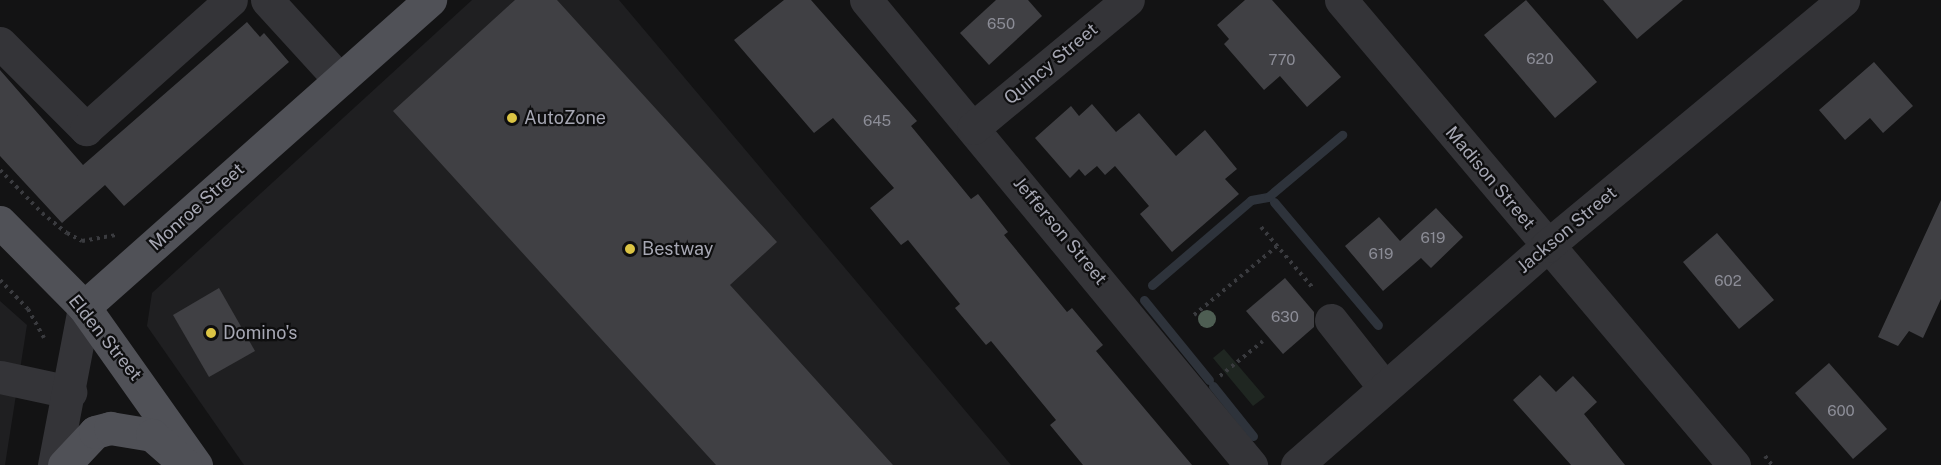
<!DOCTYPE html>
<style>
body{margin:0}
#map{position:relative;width:1941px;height:465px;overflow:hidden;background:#131314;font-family:"Public Sans",sans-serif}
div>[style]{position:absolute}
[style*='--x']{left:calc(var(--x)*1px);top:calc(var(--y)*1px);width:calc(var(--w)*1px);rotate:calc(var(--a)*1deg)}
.built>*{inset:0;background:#1f1f21}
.green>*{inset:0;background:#1f2621}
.stream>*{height:9px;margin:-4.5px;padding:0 4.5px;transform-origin:4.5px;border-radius:4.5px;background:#2e333b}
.building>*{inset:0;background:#404044}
.path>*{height:4px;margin-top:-2px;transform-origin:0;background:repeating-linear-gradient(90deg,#3a3b3f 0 3px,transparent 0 7.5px)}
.minor>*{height:33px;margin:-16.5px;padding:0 16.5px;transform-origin:16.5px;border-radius:16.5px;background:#343438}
.major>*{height:33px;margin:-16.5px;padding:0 16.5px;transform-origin:16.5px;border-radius:16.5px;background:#505157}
.trees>*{width:18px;height:18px;margin:-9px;border-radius:50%;background:#4e5e53}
.dots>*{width:16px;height:16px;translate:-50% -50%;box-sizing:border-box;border:3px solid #0e0e0f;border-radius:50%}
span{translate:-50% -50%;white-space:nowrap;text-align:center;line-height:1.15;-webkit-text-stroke:4.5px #0e0e0f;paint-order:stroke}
.number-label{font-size:15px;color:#8c8d97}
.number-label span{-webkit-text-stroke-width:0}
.street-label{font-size:18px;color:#a6a7b3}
.poi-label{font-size:18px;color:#a6a7b3}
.left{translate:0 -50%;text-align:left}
</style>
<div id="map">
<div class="built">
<div style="clip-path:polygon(472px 0,619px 0,1011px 465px,244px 465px,147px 326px,152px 293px)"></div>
<div style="clip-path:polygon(0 301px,27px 325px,5px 465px,0 465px)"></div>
</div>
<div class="green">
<div style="clip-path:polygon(1224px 349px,1265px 397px,1253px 406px,1213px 358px)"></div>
</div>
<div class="stream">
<div style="--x:1274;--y:202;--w:161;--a:49.8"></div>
<div style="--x:1152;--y:285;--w:130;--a:-40.6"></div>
<div style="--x:1251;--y:200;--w:17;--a:-10"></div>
<div style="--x:1268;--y:197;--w:97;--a:-40"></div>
<div style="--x:1144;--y:300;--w:103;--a:50.9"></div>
<div style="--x:1213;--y:386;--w:64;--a:51.3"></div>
</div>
<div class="building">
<div style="clip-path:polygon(515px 0,557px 0,777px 242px,730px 285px,893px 465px,716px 465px,393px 111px)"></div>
<div style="clip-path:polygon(784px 0,811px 0,883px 82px,917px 121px,911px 126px,971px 199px,978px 194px,1008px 232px,1004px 235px,1067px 312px,1072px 308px,1103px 345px,1096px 351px,1192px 465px,1083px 465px,1050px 425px,1056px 420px,991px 341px,986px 345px,955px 308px,960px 304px,908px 240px,901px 245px,870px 208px,894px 188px,833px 118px,814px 133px,734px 40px)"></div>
<div style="clip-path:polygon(996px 0,1028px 0,1042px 16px,989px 65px,960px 33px)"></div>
<div style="clip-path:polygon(1245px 0,1272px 0,1341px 77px,1307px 107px,1280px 76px,1264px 90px,1224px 44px,1229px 39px,1217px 25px)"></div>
<div style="clip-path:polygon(1526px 0,1597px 82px,1555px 118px,1484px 35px)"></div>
<div style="clip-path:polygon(1603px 0,1683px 0,1637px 39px)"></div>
<div style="clip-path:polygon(247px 22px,260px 37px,264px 33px,289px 62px,124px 206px,105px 185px,62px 223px,0 156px,0 70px,83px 165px)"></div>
<div style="clip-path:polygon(1874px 62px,1913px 106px,1883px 133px,1870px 118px,1845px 140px,1819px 110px)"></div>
<div style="clip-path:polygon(1092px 104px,1116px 132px,1139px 113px,1176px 156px,1205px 130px,1237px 169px,1225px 179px,1239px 194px,1172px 252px,1140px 214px,1149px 206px,1115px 166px,1105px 175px,1097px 166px,1085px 176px,1079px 169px,1070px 178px,1035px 138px,1071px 106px,1079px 116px)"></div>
<div style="clip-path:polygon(1941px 200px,1941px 299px,1923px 338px,1909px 331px,1898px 346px,1878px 337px)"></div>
<div style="clip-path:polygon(1436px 208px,1463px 237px,1431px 268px,1421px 258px,1383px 291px,1345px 246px,1379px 217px,1400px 241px)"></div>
<div style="clip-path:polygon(1717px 233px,1774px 300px,1739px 329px,1683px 262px)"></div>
<div style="clip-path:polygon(1285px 278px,1314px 312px,1314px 327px,1283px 354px,1246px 311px)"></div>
<div style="clip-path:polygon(219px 288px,255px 351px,209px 377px,173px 315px)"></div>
<div style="clip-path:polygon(1829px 363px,1887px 429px,1853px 459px,1795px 393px)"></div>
<div style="clip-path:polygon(1540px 375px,1556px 392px,1573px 376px,1597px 402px,1584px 414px,1625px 465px,1571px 465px,1513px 400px)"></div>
</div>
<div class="path">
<div style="--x:0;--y:170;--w:60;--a:45.7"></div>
<div style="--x:42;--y:213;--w:32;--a:39"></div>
<div style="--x:67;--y:233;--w:17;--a:28"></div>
<div style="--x:82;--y:241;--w:34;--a:-10"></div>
<div style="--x:1261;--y:227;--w:79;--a:49.6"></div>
<div style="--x:0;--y:280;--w:40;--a:46"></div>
<div style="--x:28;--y:309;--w:33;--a:61"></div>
<div style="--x:1194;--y:315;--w:108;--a:-39.7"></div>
<div style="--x:1220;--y:376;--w:55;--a:-39.1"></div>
<div style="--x:1765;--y:456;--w:11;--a:52"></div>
</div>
<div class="minor">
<div style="--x:267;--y:0;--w:108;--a:47.6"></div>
<div style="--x:866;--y:0;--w:604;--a:50.38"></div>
<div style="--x:1341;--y:0;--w:609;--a:49.8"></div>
<div style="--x:0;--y:43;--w:122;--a:45"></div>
<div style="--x:86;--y:129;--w:194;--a:-41.7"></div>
<div style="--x:973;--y:128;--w:201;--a:-39.6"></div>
<div style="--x:1331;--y:320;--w:85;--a:51.7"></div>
<div style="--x:0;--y:377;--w:72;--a:12.1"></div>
<div style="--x:54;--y:465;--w:161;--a:-79.2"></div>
<div style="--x:1297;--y:465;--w:332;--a:-41.2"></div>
<div style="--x:1547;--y:246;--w:385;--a:-39.7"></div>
</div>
<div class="major">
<div style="--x:0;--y:222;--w:120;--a:45.3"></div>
<div style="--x:84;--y:307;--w:194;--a:54.7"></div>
<div style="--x:84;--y:307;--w:463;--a:-41.6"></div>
<div style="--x:64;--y:465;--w:45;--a:-46.8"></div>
<div style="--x:95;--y:432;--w:16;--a:-15"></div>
<div style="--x:110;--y:428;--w:43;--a:9.5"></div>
<div style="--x:152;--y:435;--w:44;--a:41.3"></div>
</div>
<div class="trees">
<div style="left:1207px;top:319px"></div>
</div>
<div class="dots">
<div style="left:512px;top:118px;background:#dbc444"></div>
<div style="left:630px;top:249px;background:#dbc444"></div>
<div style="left:211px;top:333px;background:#dbc444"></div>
</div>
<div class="number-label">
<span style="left:1001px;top:24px">650</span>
<span style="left:1540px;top:59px">620</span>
<span style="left:1282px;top:60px">770</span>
<span style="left:877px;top:121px">645</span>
<span style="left:1433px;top:238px">619</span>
<span style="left:1381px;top:254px">619</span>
<span style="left:1728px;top:281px">602</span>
<span style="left:1285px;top:317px">630</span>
<span style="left:1841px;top:411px">600</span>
</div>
<div class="street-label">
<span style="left:1051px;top:64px;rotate:-40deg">Quincy Street</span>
<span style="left:1490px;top:178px;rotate:50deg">Madison Street</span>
<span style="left:197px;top:207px;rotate:-42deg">Monroe Street</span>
<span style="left:1567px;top:230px;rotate:-40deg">Jackson Street</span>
<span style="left:1060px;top:231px;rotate:50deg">Jefferson Street</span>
<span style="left:105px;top:338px;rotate:51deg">Elden Street</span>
</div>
<div class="poi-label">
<span class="left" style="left:524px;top:118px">AutoZone</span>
<span class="left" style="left:642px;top:249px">Bestway</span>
<span class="left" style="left:223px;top:333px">Domino's</span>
</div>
</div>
